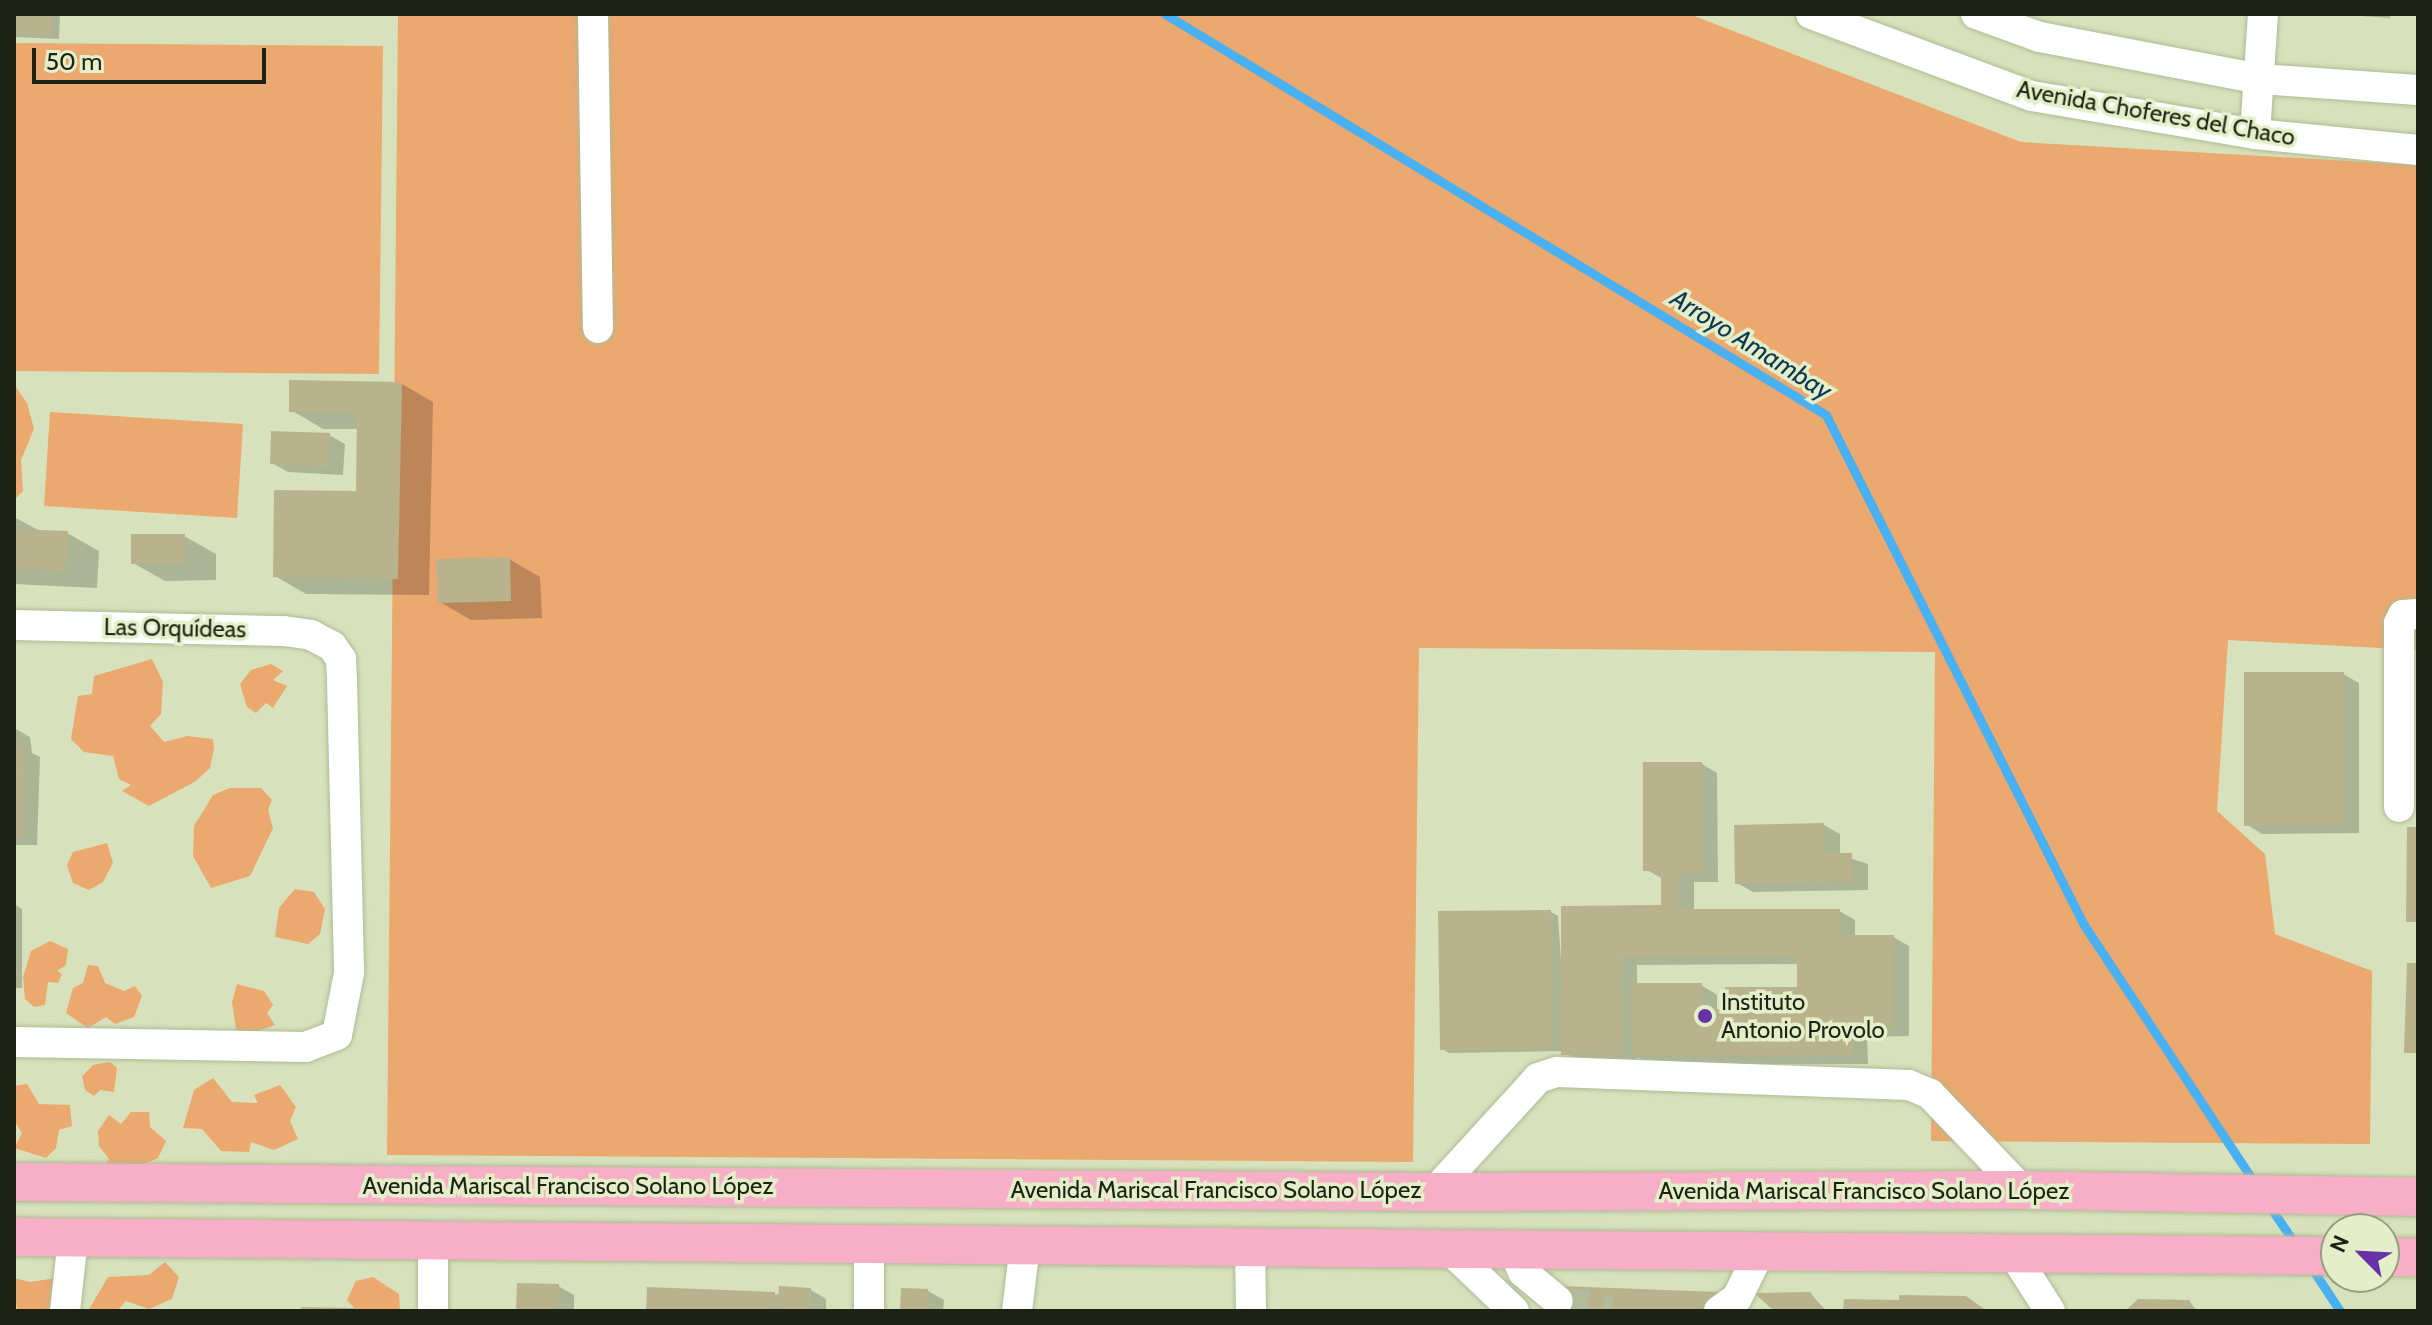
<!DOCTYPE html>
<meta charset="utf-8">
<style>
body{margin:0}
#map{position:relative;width:2432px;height:1325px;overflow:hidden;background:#d7e2bc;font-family:Cabin,sans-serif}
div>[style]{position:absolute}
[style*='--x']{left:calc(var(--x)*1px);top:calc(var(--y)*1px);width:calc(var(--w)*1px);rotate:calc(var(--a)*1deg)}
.green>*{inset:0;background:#eba86f}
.shadow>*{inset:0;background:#0003}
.stream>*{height:9px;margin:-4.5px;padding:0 4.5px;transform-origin:4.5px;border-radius:4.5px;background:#49b0f2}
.building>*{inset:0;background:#b8b38d}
.minor-tunnel>*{height:30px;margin-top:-15px;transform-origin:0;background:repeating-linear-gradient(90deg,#b2bc9a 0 30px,transparent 0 45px)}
.roads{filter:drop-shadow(0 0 2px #afba95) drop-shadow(0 0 2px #afba95)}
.minor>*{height:30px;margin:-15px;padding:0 15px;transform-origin:15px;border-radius:15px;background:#fff}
.major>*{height:38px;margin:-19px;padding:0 19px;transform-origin:19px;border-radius:19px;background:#f6afc7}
.dots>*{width:22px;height:22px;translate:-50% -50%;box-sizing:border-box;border:4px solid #e4efc9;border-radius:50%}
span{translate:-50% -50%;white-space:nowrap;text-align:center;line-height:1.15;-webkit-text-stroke:7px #e4efc9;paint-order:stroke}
.street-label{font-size:24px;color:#1e2214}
.poi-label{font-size:24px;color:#1e2214}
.left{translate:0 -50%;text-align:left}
.water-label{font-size:26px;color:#0c3853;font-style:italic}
.frame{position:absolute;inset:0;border:16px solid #1e2214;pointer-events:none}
.north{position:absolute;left:2320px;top:1213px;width:80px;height:80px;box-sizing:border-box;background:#e4efc9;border:2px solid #959d81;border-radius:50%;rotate:294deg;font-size:22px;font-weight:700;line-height:32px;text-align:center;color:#1e2214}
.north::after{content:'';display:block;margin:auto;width:28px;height:36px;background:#6831a8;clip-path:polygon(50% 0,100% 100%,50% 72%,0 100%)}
.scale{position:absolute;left:32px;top:48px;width:234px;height:36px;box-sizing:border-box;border:4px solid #1e2214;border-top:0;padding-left:10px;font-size:24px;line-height:28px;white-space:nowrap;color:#1e2214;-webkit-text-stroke:6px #e4efc9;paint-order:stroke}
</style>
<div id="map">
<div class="green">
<div style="clip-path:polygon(398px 14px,1689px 14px,2021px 142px,2418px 165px,2418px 650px,2228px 640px,2217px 811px,2265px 854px,2275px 934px,2372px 971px,2370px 1144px,1931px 1141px,1935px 652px,1419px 648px,1413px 1162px,387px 1155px)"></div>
<div style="clip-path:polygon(14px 43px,383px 46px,379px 374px,14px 371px)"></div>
<div style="clip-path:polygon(14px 384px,27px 403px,34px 429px,21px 460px,23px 491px,14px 500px)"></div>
<div style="clip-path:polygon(50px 412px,243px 424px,237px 518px,44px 506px)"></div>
<div style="clip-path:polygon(152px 659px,163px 682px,161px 714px,150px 726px,164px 742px,187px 736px,213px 739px,214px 748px,210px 768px,196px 781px,149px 806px,122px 791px,131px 785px,119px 779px,113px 756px,84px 752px,71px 739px,78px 696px,92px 694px,94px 676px)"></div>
<div style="clip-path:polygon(271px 664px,283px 671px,273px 680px,287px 686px,273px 708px,266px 703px,256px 713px,247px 707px,240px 684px,251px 670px)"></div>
<div style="clip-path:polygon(230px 788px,261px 788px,272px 800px,268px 810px,273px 828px,250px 876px,211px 888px,193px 856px,194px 826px,213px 795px)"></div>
<div style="clip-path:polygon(107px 843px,113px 863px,103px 882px,89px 890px,73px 883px,67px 865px,73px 852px)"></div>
<div style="clip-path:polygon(295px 889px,314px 892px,325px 909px,320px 934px,308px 944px,275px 937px,279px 908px)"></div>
<div style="clip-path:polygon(50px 941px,68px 949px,66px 965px,57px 971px,62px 974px,58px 983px,48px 982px,45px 1005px,34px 1007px,25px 999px,23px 977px,31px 951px)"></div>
<div style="clip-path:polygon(88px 965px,98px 966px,105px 983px,124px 991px,135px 986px,142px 996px,134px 1017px,115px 1024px,106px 1017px,88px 1028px,66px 1013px,73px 988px,83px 983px)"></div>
<div style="clip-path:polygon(237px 984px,264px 991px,273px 1005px,267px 1013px,275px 1025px,252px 1033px,236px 1030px,232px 1002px)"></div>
<div style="clip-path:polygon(110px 1062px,117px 1068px,114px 1092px,100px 1090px,94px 1096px,85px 1090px,82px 1076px,93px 1065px)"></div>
<div style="clip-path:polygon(213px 1078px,232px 1102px,258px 1103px,254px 1095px,280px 1085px,296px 1107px,290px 1121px,298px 1139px,274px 1150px,251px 1142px,249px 1152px,221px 1151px,202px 1129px,183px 1128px,194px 1090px)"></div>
<div style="clip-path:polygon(27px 1084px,39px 1104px,70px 1105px,72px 1126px,59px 1130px,56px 1148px,46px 1158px,14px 1148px,22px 1133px,14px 1120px,14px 1086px)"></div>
<div style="clip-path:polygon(131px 1112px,149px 1112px,150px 1127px,166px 1141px,158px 1158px,142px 1165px,103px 1168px,109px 1159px,99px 1146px,98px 1131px,109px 1115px,121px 1124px)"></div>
<div style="clip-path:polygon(165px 1262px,179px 1277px,172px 1299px,149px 1309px,126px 1301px,117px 1311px,88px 1311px,108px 1277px,149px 1275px)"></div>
<div style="clip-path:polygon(69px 1276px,77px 1309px,82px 1311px,17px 1311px,14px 1278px,30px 1282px)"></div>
<div style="clip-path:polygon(373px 1277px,399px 1294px,400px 1311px,357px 1311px,347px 1300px,356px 1281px)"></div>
</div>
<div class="shadow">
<div style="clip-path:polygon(14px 14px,60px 14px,59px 39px,14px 37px)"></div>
<div style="clip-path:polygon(2331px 14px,2390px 14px,2390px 18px)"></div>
<div style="clip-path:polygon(402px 384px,433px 402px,429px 595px,306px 594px,275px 576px,358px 493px,359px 429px,323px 429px,291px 410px)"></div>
<div style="clip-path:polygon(329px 435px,345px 444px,343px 475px,288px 472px,272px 463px)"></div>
<div style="clip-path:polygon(14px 517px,40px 531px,67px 533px,99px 551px,97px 588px,14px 584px)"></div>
<div style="clip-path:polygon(184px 536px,216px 554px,216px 580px,165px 581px,133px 563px)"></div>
<div style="clip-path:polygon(509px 559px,540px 577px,542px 618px,471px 620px,440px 602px)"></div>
<div style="clip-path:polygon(2343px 674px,2359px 683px,2359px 833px,2262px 834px,2246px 824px)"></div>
<div style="clip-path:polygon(14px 728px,30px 737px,32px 753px,40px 757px,37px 845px,14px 845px)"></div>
<div style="clip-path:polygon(evenodd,1702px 764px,1717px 773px,1718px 882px,1694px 882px,1694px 911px,1839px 911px,1855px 920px,1855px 937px,1893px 937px,1909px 946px,1909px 1036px,1867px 1037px,1868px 1064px,1649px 1064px,1637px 1057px,1637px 1063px,1579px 1063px,1563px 1051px,1449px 1053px,1442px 1049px,1551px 912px,1558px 916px,1563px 991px,1663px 907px,1663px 879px,1645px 869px,1702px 764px,1799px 964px,1799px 989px,1727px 1011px,1717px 1011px,1717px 995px,1701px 985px,1637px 986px,1637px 965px,1799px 964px)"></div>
<div style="clip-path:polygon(1824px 825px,1840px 834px,1840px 855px,1868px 864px,1868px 890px,1753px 892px,1737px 883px)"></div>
<div style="clip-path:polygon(14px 904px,22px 909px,22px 988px,14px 988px)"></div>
<div style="clip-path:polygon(558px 1286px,574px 1295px,574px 1311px,518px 1311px)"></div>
<div style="clip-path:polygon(811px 1290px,826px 1299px,826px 1311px,648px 1311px)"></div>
<div style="clip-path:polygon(928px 1291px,944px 1300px,943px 1311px,902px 1311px)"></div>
<div style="clip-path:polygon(1810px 1294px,1827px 1311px,1777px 1311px)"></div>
<div style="clip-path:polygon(2190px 1302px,2197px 1311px,2128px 1311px)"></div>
</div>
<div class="stream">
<div style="--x:1165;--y:14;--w:773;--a:31.24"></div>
<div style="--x:1826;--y:415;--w:572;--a:63.17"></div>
<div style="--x:2084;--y:925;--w:312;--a:56.5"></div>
<div style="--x:2268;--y:1204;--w:50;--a:55.7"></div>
<div style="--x:2311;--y:1267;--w:53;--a:56.6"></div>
</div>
<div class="building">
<div style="clip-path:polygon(14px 14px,53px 14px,52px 36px,14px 34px)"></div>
<div style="clip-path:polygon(289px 380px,402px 382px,398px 579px,273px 577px,274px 490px,356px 491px,357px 413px,289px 412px)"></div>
<div style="clip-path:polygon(271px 431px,330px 433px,328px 467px,270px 464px)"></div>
<div style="clip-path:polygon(14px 529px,68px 531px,66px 571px,14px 569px)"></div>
<div style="clip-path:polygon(131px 534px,185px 534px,185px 563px,131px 564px)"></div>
<div style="clip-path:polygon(510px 557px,511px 601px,438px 603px,436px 559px)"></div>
<div style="clip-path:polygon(2244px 672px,2344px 672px,2344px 825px,2244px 826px)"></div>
<div style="clip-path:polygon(16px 734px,18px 746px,24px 746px,22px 837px,14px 837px)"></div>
<div style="clip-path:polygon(1643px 762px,1702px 762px,1702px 874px,1678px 874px,1678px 909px,1840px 909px,1840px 935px,1894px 935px,1893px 1029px,1852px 1029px,1852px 1056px,1632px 1056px,1631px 983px,1702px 983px,1702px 1009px,1725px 1009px,1725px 987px,1797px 987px,1797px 956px,1622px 957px,1622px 1055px,1561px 1055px,1561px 906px,1661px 905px,1661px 871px,1643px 871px)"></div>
<div style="clip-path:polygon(1824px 823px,1825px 853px,1852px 853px,1853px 882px,1735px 884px,1734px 825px)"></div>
<div style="clip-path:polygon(2407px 827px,2418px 827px,2418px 922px,2406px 922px)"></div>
<div style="clip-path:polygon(1551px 910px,1553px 1048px,1440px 1050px,1438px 911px)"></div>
<div style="clip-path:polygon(2407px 963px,2418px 963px,2418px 1053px,2404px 1053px)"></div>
<div style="clip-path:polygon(517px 1283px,559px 1284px,558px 1311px,516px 1311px)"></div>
<div style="clip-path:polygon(779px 1286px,811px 1288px,810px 1311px,778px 1311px)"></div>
<div style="clip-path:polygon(1560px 1286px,1719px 1292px,1717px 1311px,1556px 1311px)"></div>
<div style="clip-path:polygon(647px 1287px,775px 1292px,775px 1311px,646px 1311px)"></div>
<div style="clip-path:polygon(901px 1288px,928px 1289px,928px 1311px,900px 1311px)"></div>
<div style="clip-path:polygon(1810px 1292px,1824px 1311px,1774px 1311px,1754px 1293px)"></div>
<div style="clip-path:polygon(1899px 1295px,1966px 1296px,1987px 1311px,1843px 1311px,1844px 1299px,1899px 1300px)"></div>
<div style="clip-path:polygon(2138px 1299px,2190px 1300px,2190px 1311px,2125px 1311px)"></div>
<div style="clip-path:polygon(301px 1307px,356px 1308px,356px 1311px,301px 1311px)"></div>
</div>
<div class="minor-tunnel">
<div style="--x:1558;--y:1301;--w:54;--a:10.7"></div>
</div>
<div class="roads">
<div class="minor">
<div style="--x:593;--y:14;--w:314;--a:89.1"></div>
<div style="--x:1811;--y:14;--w:236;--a:20.4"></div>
<div style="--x:2032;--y:96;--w:226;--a:9.7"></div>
<div style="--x:2255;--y:134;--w:164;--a:5.6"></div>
<div style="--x:1976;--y:14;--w:68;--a:19.8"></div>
<div style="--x:2040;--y:37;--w:224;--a:10.8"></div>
<div style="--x:2260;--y:79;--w:158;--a:4"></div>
<div style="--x:2255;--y:134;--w:120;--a:-86.2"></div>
<div style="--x:14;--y:625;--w:270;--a:1.3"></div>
<div style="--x:284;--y:631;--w:27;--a:8"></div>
<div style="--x:311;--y:635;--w:24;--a:28"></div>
<div style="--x:332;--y:646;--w:16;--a:55"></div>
<div style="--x:341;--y:659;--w:22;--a:87"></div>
<div style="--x:342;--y:681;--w:292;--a:88.6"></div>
<div style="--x:349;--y:973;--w:63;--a:101"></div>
<div style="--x:337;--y:1035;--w:33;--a:159"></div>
<div style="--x:306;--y:1047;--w:292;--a:-179"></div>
<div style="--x:2399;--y:807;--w:184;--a:-90"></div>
<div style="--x:2399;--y:623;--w:9;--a:-63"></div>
<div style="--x:2403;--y:615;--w:15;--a:-4"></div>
<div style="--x:1434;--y:1192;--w:154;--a:-47.6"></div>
<div style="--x:1538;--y:1078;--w:20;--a:-18"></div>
<div style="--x:1557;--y:1072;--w:352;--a:2.1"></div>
<div style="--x:1909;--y:1085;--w:23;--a:23"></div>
<div style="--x:1930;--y:1094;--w:133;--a:46.2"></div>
<div style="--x:1250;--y:1245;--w:66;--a:89.1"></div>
<div style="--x:1448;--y:1248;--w:91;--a:43.7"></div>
<div style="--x:1512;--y:1248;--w:26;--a:65"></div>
<div style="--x:1523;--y:1272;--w:45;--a:39.6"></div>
<div style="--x:2011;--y:1250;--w:72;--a:57.4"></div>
<div style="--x:65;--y:1311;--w:73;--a:-83.7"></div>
<div style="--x:433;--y:1311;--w:67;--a:-90"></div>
<div style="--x:869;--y:1311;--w:66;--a:-90"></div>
<div style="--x:1017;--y:1311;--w:66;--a:-83.1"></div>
<div style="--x:1719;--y:1311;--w:22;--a:-36"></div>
<div style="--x:1737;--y:1298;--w:55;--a:-63.9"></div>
</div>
<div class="major">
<div style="--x:14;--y:1182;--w:1420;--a:0.4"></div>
<div style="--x:1434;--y:1192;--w:588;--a:-0.19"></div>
<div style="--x:2022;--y:1190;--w:396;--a:1"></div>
<div style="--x:14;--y:1237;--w:2322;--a:0.47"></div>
<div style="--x:2384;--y:1257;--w:34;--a:0"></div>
</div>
</div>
<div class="dots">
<div style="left:1705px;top:1016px;background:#6831a8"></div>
</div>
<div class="street-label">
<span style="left:2156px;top:113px;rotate:10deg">Avenida Choferes del Chaco</span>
<span style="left:175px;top:628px;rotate:1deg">Las Orquídeas</span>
<span style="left:568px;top:1186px">Avenida Mariscal Francisco Solano López</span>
<span style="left:1216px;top:1190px">Avenida Mariscal Francisco Solano López</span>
<span style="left:1864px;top:1191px">Avenida Mariscal Francisco Solano López</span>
</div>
<div class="poi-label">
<span class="left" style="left:1721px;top:1016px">Instituto<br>Antonio Provolo</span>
</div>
<div class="water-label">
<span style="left:1751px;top:345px;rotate:32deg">Arroyo Amambay</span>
</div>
<div class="frame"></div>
<div class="north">N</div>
<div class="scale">50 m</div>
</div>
